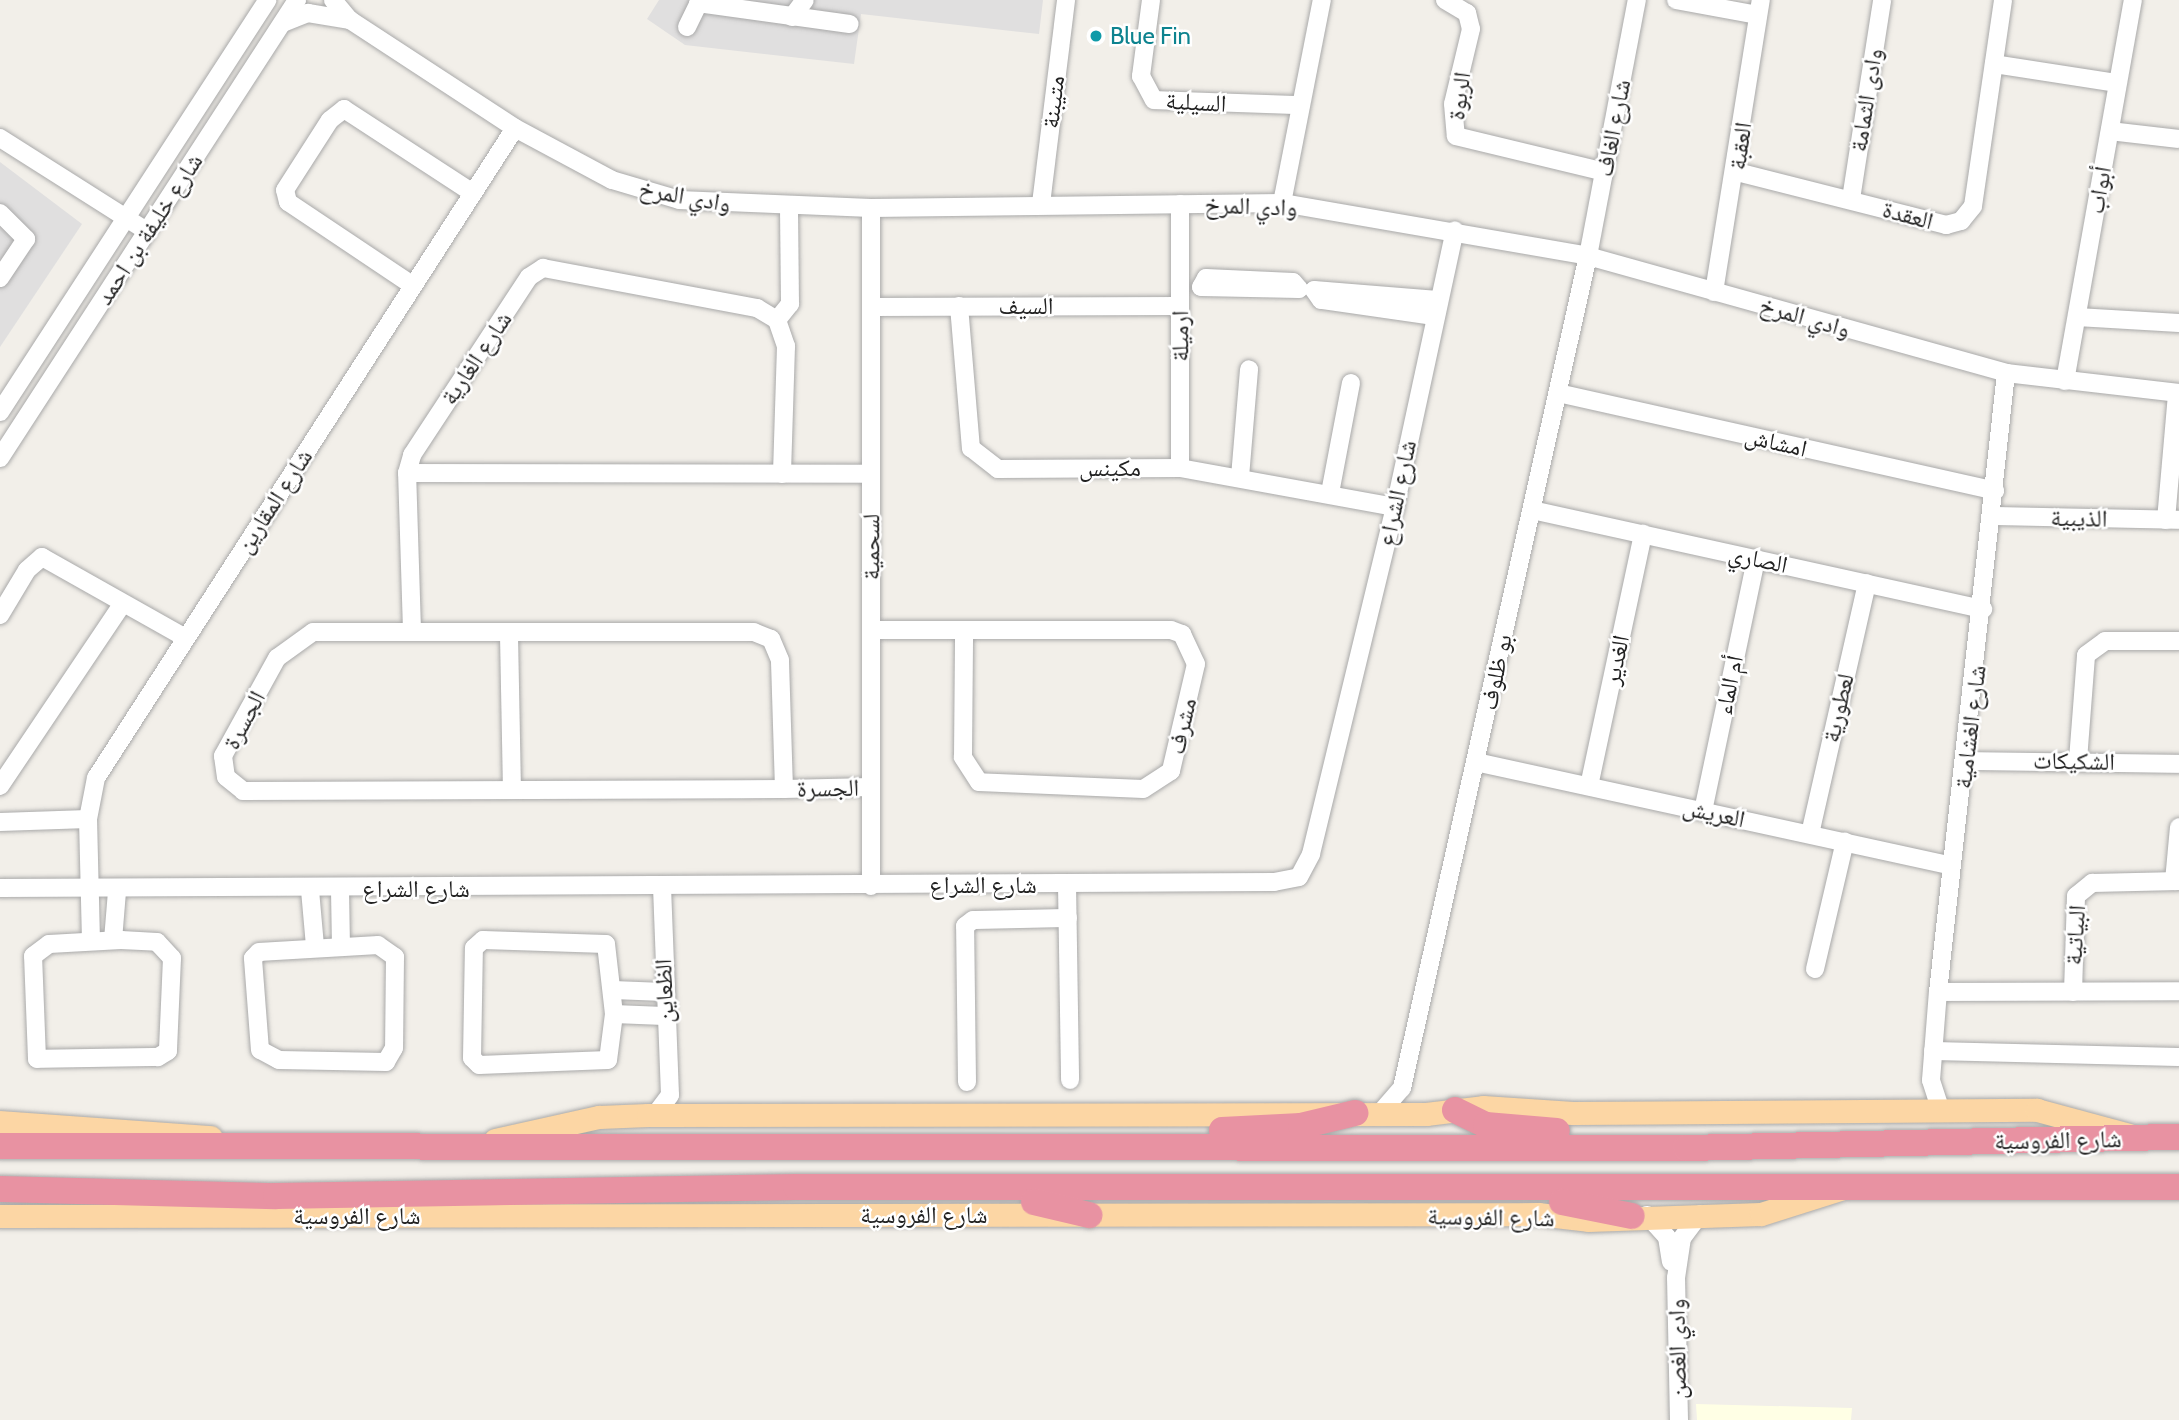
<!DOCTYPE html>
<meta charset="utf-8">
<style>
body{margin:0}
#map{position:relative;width:2179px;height:1420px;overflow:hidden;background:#f2efe9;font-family:Cabin,"Noto Naskh Arabic",sans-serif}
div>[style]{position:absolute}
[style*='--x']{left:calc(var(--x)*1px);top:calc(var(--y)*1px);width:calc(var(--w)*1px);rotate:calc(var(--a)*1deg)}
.residential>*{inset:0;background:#e0dfdf}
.education>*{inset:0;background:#ffffe5}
.roads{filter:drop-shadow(0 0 2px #a9a9a9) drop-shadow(0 0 2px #a9a9a9)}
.minor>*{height:18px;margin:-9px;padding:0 9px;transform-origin:9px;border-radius:9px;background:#fff}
.major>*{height:23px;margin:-11.5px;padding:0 11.5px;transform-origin:11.5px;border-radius:11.5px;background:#fcd6a4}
.highway>*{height:26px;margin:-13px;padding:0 13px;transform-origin:13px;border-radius:13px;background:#e892a2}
.dots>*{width:19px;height:19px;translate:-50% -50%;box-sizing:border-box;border:4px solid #fff;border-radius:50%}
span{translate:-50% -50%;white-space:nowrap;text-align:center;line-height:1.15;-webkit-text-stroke:5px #fff;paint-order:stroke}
.culture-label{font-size:24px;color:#0d838f}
.left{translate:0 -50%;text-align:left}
.street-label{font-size:24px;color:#222}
</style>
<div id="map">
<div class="residential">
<div style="clip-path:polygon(659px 0,1043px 0,1039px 34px,861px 14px,854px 64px,685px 45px,647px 19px)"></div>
<div style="clip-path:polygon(0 162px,82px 224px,0 347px)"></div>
</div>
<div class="education">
<div style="clip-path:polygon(1696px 1404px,1852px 1408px,1851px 1420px,1697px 1420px)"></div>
</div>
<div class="roads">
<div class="minor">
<div style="--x:333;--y:0;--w:26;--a:50"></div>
<div style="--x:350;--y:20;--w:197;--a:33.2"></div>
<div style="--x:515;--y:128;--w:110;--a:28.2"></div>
<div style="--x:612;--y:180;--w:70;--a:16.6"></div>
<div style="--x:679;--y:200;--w:192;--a:2.4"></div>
<div style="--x:871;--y:208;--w:411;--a:-0.7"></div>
<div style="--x:1282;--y:203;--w:311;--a:9.8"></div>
<div style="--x:1588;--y:256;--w:434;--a:15.6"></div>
<div style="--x:2006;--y:373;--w:174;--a:6.6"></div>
<div style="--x:1151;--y:0;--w:77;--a:97.5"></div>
<div style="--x:1141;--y:76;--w:27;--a:62"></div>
<div style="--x:1154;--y:100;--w:146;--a:2"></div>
<div style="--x:1445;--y:0;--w:26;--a:31"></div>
<div style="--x:1467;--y:13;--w:16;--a:76"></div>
<div style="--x:1471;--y:29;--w:77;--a:103.5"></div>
<div style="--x:1453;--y:104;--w:32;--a:85"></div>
<div style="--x:1456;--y:136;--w:153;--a:13.6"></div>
<div style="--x:1676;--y:0;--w:83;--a:10.4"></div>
<div style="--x:698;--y:3;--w:153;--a:7.9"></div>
<div style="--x:792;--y:17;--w:21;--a:-53"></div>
<div style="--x:283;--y:23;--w:27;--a:-22"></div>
<div style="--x:308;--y:13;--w:43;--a:9.5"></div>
<div style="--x:687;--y:27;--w:30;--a:-64"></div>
<div style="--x:1994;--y:64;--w:124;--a:8.8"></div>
<div style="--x:2110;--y:131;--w:69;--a:6.6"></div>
<div style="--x:0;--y:138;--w:175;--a:32.4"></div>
<div style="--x:1737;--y:172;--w:216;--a:14.2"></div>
<div style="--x:1946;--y:225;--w:16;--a:-15"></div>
<div style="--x:1961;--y:221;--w:19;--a:-51"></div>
<div style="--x:1973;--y:206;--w:208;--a:-81.7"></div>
<div style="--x:1851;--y:199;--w:201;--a:-81.1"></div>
<div style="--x:1282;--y:203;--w:207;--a:-78.9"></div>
<div style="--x:1041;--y:204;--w:206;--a:-83"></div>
<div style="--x:1180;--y:204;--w:264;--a:90"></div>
<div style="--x:0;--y:213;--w:37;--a:45"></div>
<div style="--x:26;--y:239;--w:47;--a:123.7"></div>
<div style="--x:1206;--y:278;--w:87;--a:2.6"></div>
<div style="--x:1293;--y:282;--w:9;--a:49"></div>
<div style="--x:1299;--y:289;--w:98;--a:-178.8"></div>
<div style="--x:1201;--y:287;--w:10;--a:-61"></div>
<div style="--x:412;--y:285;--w:149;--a:-146.2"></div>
<div style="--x:288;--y:202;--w:12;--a:-104"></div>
<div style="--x:285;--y:190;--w:83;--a:-57.3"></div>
<div style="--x:330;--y:120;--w:18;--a:-38"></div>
<div style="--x:344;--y:109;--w:154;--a:33.1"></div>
<div style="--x:1714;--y:292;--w:296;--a:-80.9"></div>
<div style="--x:959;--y:306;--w:143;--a:85.2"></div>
<div style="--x:971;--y:448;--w:34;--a:38"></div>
<div style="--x:998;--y:469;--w:182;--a:-0.3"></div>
<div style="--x:1180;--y:468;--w:219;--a:10.3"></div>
<div style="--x:871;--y:307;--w:309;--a:-0.2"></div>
<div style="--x:1434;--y:316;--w:114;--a:-171.9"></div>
<div style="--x:1321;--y:300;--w:12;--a:-125"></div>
<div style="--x:1314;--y:290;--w:124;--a:4.6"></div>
<div style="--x:2077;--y:317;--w:102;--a:3.4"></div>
<div style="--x:777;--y:320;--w:21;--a:-51"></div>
<div style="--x:790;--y:304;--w:98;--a:-90.6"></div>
<div style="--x:2065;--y:381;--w:387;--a:-79.9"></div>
<div style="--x:1558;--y:393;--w:448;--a:12.6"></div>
<div style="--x:0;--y:412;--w:491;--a:-57"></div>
<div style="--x:0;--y:458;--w:546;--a:-57.04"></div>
<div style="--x:407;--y:473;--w:464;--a:0.1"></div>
<div style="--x:1240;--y:477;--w:108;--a:-85.2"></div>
<div style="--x:1330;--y:493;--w:112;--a:-79.2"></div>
<div style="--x:1532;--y:510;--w:462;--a:12.4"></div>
<div style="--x:1992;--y:516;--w:187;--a:1.2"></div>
<div style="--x:2166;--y:520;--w:127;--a:-85"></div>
<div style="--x:0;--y:615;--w:52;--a:-59"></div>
<div style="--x:27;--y:570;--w:20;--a:-41"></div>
<div style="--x:42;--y:557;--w:163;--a:29.4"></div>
<div style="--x:412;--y:630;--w:157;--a:-91.8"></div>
<div style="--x:407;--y:473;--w:19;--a:-74"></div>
<div style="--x:412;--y:455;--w:213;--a:-56.7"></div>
<div style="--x:529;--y:277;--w:17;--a:-33"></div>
<div style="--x:543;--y:268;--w:218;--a:10.6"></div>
<div style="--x:757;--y:308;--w:23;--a:31"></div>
<div style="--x:777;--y:320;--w:28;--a:71"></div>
<div style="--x:786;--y:346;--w:128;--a:91.8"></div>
<div style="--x:871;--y:630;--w:300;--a:0"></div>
<div style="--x:1171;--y:630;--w:12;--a:20"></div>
<div style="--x:1182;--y:634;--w:33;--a:65"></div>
<div style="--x:1196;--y:664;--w:110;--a:103.2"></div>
<div style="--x:1171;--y:771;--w:33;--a:147"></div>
<div style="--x:1143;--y:789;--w:164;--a:-177.6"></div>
<div style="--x:979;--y:782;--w:30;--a:-123"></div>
<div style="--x:963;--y:757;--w:126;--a:-89.5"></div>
<div style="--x:509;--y:635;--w:154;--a:88.9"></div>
<div style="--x:2078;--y:760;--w:105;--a:-85.6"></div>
<div style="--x:2086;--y:655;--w:24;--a:-36"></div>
<div style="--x:2105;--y:641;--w:74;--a:0"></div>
<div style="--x:1968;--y:761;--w:211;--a:0.8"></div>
<div style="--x:1476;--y:762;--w:486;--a:12.3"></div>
<div style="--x:0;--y:786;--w:220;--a:-56.1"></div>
<div style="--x:1589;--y:786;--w:258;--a:-77.9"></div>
<div style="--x:784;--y:789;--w:129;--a:-91.8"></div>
<div style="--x:780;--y:660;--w:23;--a:-113"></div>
<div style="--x:771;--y:639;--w:18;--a:-158"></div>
<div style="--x:754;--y:632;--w:441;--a:180"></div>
<div style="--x:313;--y:632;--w:44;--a:144.2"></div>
<div style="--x:277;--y:658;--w:112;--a:118.9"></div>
<div style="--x:223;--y:756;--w:21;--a:82"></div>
<div style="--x:226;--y:777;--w:22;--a:39"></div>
<div style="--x:243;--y:791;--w:541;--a:-0.21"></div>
<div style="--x:784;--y:789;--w:87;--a:-1.3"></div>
<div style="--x:1703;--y:811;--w:258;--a:-78.1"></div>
<div style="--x:0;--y:822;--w:88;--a:-2"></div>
<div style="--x:1810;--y:834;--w:257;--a:-77.2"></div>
<div style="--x:2174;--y:881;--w:54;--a:-84.7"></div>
<div style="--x:1067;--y:884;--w:196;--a:89.1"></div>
<div style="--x:871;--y:886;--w:678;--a:-90"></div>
<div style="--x:0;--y:888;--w:1274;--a:-0.27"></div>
<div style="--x:1274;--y:882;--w:25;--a:-11"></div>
<div style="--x:1299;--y:877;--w:26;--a:-62"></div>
<div style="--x:1311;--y:854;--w:357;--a:-76.4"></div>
<div style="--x:1395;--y:507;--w:283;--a:-77.8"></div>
<div style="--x:310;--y:890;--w:56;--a:84.9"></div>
<div style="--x:340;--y:890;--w:55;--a:89"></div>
<div style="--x:113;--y:940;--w:49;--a:-85.3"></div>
<div style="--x:121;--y:940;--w:36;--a:3"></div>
<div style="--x:157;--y:942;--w:22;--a:47"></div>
<div style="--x:172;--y:958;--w:93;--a:92.5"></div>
<div style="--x:168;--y:1051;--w:12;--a:149"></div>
<div style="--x:158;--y:1057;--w:121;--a:179.1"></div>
<div style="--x:37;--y:1059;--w:103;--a:-92.2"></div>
<div style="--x:33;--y:956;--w:20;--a:-37"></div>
<div style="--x:49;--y:944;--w:72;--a:-3.2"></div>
<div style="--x:483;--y:940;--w:123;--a:1.9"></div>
<div style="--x:606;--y:944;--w:70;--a:83.5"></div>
<div style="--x:614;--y:1014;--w:46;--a:97.4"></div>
<div style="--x:608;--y:1060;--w:129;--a:177.8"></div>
<div style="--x:479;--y:1065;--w:10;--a:-135"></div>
<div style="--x:472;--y:1058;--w:110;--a:-89"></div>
<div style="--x:474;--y:948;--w:12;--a:-42"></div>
<div style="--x:91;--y:941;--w:122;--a:-91.4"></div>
<div style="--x:88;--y:819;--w:42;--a:-79"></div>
<div style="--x:96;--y:778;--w:773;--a:-57.19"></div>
<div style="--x:378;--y:945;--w:21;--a:35"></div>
<div style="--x:395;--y:957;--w:91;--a:90.6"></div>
<div style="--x:394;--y:1048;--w:16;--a:120"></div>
<div style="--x:386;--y:1062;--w:107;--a:-178.9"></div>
<div style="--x:279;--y:1060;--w:21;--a:-152"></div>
<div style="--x:260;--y:1050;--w:92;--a:-94.4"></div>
<div style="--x:253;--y:958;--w:8;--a:-45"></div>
<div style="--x:259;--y:952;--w:119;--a:-3.4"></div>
<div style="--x:1815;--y:969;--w:131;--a:-76.8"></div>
<div style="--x:613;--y:990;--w:51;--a:2.2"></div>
<div style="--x:1938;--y:992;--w:241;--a:-0.2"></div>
<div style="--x:2073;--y:992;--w:96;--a:-88.2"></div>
<div style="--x:2076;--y:896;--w:21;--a:-39"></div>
<div style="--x:2092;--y:883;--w:87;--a:-1.3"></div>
<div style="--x:614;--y:1014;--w:50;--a:2.3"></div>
<div style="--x:1933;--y:1051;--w:246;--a:1.4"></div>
<div style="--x:967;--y:1082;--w:156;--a:-90.7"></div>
<div style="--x:965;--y:926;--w:10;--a:-37"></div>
<div style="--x:973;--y:920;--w:95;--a:-1.2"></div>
<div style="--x:1940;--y:1108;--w:29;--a:-108"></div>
<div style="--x:1931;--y:1080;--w:88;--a:-85.5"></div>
<div style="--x:1938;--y:992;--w:623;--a:-83.73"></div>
<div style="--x:1380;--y:1113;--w:33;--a:-49"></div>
<div style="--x:1402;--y:1088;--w:853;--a:-77.4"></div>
<div style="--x:1588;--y:256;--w:261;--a:-79.2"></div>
<div style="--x:655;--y:1115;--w:25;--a:-53"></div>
<div style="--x:670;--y:1095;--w:208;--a:-92.2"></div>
<div style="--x:1647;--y:1215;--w:30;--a:48"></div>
<div style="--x:1667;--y:1237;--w:25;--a:81"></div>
<div style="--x:1679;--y:1420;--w:142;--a:-91.2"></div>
<div style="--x:1676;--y:1278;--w:40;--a:-81.5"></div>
<div style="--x:1682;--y:1238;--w:30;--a:-53"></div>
</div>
<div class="major">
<div style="--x:0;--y:1122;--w:211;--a:4.1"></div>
<div style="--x:495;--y:1140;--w:107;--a:-12.5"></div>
<div style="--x:599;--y:1117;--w:49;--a:-2.3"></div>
<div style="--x:648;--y:1115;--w:778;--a:-0.07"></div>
<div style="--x:1426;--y:1114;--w:57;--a:-7"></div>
<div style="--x:1483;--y:1107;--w:90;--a:3.8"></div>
<div style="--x:1573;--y:1113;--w:464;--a:-0.4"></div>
<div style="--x:2037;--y:1110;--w:95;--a:15.2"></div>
<div style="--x:0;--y:1216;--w:1538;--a:-0.07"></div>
<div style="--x:1538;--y:1214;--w:50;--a:6.8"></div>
<div style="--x:1588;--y:1220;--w:173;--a:-2"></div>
<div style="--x:1761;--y:1214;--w:83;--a:-17.6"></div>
</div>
<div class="highway">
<div style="--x:1455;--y:1110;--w:34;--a:26"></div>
<div style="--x:1486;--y:1125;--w:71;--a:4.8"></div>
<div style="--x:1222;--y:1130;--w:79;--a:-2.9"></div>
<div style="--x:1301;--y:1126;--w:56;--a:-13.5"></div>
<div style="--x:0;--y:1146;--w:1686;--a:0.07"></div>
<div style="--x:1686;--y:1148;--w:493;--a:-1.3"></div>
<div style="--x:0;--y:1189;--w:276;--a:1.5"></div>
<div style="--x:276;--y:1196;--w:520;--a:-0.99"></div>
<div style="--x:796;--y:1187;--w:1383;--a:0"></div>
<div style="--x:1034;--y:1202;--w:57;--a:13.3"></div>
<div style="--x:1562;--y:1202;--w:71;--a:11.3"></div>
</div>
</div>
<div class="dots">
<div style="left:1096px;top:36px;background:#0f9aa8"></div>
</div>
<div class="culture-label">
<span class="left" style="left:1110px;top:36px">Blue Fin</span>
</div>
<div class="street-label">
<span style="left:1459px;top:96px;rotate:-82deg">الربوة</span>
<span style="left:1866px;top:100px;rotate:-81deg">وادى الثمامة</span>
<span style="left:1053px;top:102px;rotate:-83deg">متيبنة</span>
<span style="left:1196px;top:102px;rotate:3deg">السيلية</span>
<span style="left:1613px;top:128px;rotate:-79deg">شارع الغاف</span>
<span style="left:1740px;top:146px;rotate:-82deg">العقبة</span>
<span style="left:2099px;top:190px;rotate:-80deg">أبواب</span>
<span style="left:685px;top:196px;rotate:10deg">وادي المرخ</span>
<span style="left:1251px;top:206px;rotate:2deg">وادي المرخ</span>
<span style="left:1908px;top:215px;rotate:15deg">العقدة</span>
<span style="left:149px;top:229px;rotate:-57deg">شارع خليفة بن احمد</span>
<span style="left:1026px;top:306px">السيف</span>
<span style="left:1805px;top:317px;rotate:16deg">وادي المرخ</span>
<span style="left:1180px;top:336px;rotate:-90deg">ارميلة</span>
<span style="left:476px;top:358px;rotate:-56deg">شارع الغارية</span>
<span style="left:1776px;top:442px;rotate:13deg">امشاش</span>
<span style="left:1110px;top:468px">مكينس</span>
<span style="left:1397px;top:493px;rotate:-78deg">شارع الشراع</span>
<span style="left:274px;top:501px;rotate:-57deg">شارع المقارين</span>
<span style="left:2079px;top:518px;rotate:1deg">الذيبية</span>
<span style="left:871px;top:547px;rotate:-90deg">لسحمية</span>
<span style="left:1758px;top:559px;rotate:12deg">الصاري</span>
<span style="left:1616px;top:660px;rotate:-78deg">الغدير</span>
<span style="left:1496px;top:672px;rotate:-78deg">بو ظلوف</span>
<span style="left:1729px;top:685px;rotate:-78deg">أم الماء</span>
<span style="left:1838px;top:708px;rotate:-77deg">لعطورية</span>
<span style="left:244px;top:720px;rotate:-62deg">الجسرة</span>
<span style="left:1182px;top:726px;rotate:-77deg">مشرف</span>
<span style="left:1970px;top:727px;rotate:-83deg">شارع الغشامية</span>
<span style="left:2074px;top:761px;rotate:1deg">الشكيكات</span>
<span style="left:828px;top:788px;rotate:-1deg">الجسرة</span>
<span style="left:1714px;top:813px;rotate:12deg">العريش</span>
<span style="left:983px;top:885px">شارع الشراع</span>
<span style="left:416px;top:889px">شارع الشراع</span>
<span style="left:2075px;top:935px;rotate:-86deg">البياتية</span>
<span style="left:664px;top:991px;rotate:-92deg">الظعاين</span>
<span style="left:2058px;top:1140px;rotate:-1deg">شارع الفروسية</span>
<span style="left:924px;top:1215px">شارع الفروسية</span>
<span style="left:357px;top:1216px">شارع الفروسية</span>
<span style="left:1491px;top:1217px;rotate:1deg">شارع الفروسية</span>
<span style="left:1677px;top:1349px;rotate:-91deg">وادي الغصن</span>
</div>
</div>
